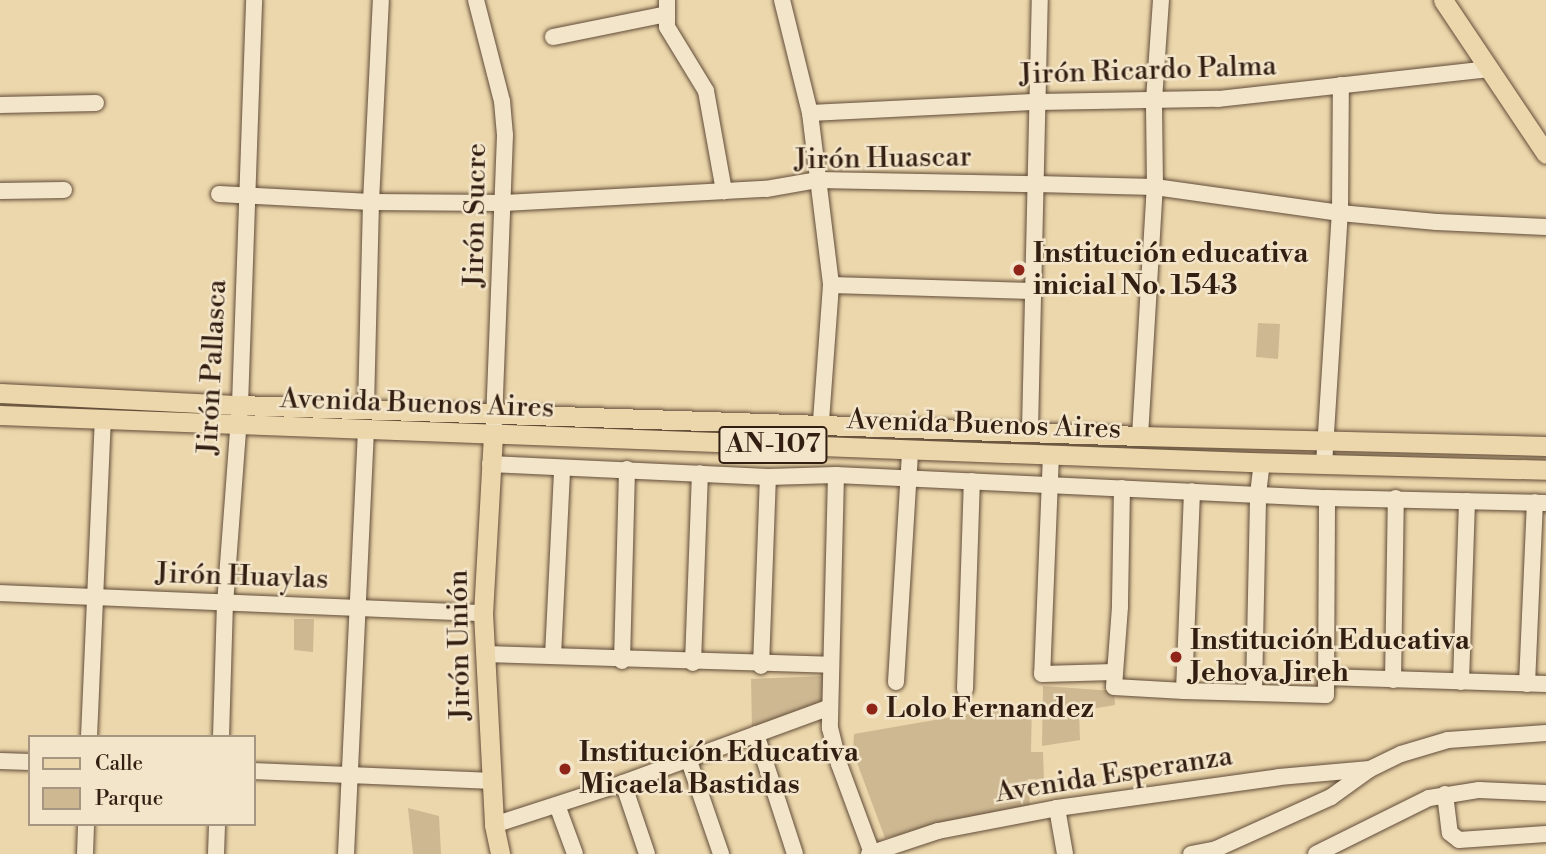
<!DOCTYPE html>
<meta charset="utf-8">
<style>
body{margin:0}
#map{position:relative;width:1546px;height:854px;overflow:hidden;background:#ecd7ac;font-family:"Libre Bodoni",serif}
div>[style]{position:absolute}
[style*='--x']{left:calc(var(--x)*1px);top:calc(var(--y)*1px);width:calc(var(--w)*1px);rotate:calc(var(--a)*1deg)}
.green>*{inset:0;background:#cdb892}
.roads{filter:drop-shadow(0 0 2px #614c38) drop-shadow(0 0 2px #614c38)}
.minor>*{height:16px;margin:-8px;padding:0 8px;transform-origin:8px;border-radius:8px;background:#f3e5c9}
.major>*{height:19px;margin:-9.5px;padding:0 9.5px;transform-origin:9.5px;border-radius:9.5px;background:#ecd7ac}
.dots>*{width:19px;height:19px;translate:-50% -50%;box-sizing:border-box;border:4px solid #f3e5c9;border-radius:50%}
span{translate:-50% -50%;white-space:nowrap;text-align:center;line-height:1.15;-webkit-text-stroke:5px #f3e5c9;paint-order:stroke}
.shield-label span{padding:2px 5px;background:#f3e5c9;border:2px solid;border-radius:5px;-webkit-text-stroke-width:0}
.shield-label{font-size:26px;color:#331e12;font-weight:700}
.street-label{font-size:28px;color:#331e12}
.poi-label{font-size:28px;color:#331e12;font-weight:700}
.left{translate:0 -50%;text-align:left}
.legend{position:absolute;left:28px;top:735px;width:228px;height:91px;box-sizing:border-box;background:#f3e5c9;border:2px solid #a69580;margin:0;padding:9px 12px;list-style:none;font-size:21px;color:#331e12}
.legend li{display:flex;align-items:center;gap:14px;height:35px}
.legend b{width:35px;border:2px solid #a69580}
</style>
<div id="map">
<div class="green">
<div style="clip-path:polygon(1258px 323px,1280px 324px,1278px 359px,1256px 357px)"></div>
<div style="clip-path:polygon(294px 619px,314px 619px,313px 652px,294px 650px)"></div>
<div style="clip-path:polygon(829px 676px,825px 700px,752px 730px,751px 679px)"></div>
<div style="clip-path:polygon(1043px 686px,1114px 691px,1115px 705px,1079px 711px,1080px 740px,1042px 746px)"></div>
<div style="clip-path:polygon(1032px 703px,1031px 752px,1043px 752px,1044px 780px,1028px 779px,1030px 808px,885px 838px,853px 752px,854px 734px)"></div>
<div style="clip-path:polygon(408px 808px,439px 816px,441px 854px,413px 854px)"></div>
</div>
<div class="roads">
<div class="minor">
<div style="--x:476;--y:0;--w:104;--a:75.6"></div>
<div style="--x:502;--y:101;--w:34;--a:85"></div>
<div style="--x:505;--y:135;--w:289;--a:92.2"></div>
<div style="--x:667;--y:0;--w:27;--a:90"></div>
<div style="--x:667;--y:27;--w:75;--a:58.6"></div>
<div style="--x:706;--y:91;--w:102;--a:79.8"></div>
<div style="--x:782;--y:0;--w:116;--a:76.1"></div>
<div style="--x:810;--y:113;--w:173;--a:83"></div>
<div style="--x:831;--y:285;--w:149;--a:94.2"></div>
<div style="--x:553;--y:37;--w:116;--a:-11.4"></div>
<div style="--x:0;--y:105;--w:96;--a:-1.2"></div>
<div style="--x:810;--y:113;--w:228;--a:-2.8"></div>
<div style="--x:1038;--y:102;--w:180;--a:-1"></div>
<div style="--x:1218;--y:99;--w:272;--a:-6.3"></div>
<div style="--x:0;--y:191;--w:64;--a:-0.9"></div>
<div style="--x:219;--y:194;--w:152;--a:3"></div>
<div style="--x:371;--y:202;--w:133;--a:0.4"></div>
<div style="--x:504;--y:203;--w:262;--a:-3.1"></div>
<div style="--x:766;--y:189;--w:53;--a:-9.8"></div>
<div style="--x:818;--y:180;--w:218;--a:1.1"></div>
<div style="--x:1036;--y:184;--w:119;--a:1.4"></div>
<div style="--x:1155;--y:187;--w:187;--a:8"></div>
<div style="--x:1340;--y:213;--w:97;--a:5.3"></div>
<div style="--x:1437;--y:222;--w:109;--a:2.6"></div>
<div style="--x:831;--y:285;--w:201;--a:1.7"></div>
<div style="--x:366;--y:407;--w:205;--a:-88.6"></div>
<div style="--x:371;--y:202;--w:202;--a:-87.2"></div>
<div style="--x:1030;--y:430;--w:430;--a:-88.7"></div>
<div style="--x:1140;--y:436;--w:249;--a:-86.6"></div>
<div style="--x:1155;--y:187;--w:87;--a:-90.7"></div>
<div style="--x:1154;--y:100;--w:100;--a:-86"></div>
<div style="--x:1051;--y:454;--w:220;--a:92.3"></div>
<div style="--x:1042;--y:674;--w:73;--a:-1.6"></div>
<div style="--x:490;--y:464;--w:278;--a:2.7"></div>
<div style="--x:768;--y:477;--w:68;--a:-1.7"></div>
<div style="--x:836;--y:475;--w:492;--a:2.7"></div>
<div style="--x:1327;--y:498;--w:219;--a:1.3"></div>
<div style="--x:1324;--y:465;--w:253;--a:-86.4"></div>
<div style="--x:1340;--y:213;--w:128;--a:-89.6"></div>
<div style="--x:836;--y:475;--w:253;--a:91.4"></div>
<div style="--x:830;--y:728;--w:37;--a:76"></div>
<div style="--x:839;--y:764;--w:95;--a:69.7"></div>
<div style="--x:1122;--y:488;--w:119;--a:91"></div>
<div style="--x:1120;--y:607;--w:80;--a:94.3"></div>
<div style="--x:1114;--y:687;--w:70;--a:3.3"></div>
<div style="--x:1184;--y:691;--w:142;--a:1.6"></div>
<div style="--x:1326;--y:695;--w:197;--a:-89.7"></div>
<div style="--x:0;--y:593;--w:483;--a:2.4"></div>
<div style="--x:485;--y:654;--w:345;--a:1.8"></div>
<div style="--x:553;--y:656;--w:187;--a:-87.2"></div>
<div style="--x:622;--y:661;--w:192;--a:-88.5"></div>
<div style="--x:693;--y:663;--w:190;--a:-87.9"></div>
<div style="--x:761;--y:666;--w:189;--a:-87.9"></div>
<div style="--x:1325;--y:677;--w:221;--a:1.8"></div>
<div style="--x:1393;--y:680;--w:182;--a:-89.1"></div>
<div style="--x:896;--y:682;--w:232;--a:-86.5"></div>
<div style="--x:1461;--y:682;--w:181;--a:-88.1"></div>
<div style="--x:1527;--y:684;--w:182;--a:-87.5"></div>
<div style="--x:965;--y:689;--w:208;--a:-88.1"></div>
<div style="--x:1184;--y:691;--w:200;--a:-87.7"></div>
<div style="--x:1254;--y:691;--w:197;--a:-88.8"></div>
<div style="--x:1258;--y:494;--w:31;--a:-83"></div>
<div style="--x:756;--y:734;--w:126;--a:72"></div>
<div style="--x:89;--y:737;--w:318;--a:-87.5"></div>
<div style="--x:221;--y:737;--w:133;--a:-88.3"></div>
<div style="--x:225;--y:604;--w:200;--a:-85.7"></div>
<div style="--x:240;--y:405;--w:405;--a:-88"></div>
<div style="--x:688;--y:758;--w:102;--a:71"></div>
<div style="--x:0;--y:761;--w:30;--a:2"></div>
<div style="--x:254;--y:771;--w:238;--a:2.4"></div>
<div style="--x:623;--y:783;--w:75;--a:71.3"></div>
<div style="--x:1445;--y:794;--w:39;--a:83"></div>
<div style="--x:1450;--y:833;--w:11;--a:38"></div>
<div style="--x:1459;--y:840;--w:87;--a:-3.9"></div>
<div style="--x:557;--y:805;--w:52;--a:69.8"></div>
<div style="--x:1057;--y:808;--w:47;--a:80.1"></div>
<div style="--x:494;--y:825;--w:136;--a:-18"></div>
<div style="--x:623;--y:783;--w:218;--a:-20.1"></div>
<div style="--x:85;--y:854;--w:30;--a:-88"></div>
<div style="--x:216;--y:854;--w:30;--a:-88"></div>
<div style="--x:346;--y:854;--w:424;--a:-87.3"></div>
<div style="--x:869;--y:854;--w:73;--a:-18.4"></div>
<div style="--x:938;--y:831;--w:121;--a:-10.9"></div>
<div style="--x:1057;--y:808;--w:224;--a:-7.9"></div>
<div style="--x:1279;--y:777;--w:91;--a:-5"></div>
<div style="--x:1191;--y:854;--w:25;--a:-11"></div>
<div style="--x:1216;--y:849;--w:126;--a:-24.3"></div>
<div style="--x:1331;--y:797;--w:48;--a:-35.7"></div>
<div style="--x:1370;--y:769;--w:34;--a:-26"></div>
<div style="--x:1401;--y:754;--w:49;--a:-16.6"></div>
<div style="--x:1448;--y:740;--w:98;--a:-4.1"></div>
<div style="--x:1316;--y:854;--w:126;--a:-26.4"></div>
<div style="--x:1429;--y:798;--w:51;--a:-9.1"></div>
<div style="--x:1479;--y:790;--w:67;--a:2.6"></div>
</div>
<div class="major">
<div style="--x:1443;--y:0;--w:185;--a:56.2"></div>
<div style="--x:0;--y:393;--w:240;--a:2.9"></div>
<div style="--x:240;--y:405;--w:901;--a:1.97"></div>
<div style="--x:1140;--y:436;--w:406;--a:1.4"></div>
<div style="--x:0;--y:415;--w:1250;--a:2.16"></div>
<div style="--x:1249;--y:462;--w:297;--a:1.5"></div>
<div style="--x:493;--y:435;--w:178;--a:93.2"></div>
<div style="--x:483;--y:613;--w:212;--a:87"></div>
<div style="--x:494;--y:825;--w:30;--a:78"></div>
</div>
</div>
<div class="dots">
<div style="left:1019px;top:270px;background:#8f2418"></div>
<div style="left:1176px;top:657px;background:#8f2418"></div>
<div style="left:872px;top:709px;background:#8f2418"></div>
<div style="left:565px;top:769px;background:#8f2418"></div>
</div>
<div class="shield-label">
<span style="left:773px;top:445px">AN-107</span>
</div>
<div class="street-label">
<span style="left:1148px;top:71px;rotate:-2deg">Jirón Ricardo Palma</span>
<span style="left:883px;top:159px;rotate:-1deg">Jirón Huascar</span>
<span style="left:476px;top:215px;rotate:-89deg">Jirón Sucre</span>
<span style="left:213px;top:367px;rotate:-87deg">Jirón Pallasca</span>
<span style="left:417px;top:404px;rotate:2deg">Avenida Buenos Aires</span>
<span style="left:984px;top:425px;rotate:2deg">Avenida Buenos Aires</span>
<span style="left:242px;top:577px;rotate:2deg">Jirón Huaylas</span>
<span style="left:460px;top:645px;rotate:-91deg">Jirón Unión</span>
<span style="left:1114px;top:775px;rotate:-9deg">Avenida Esperanza</span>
</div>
<div class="poi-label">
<span class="left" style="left:1033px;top:270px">Institución educativa<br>inicial No. 1543</span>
<span class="left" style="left:1190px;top:657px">Institución Educativa<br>Jehova Jireh</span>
<span class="left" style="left:886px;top:709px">Lolo Fernandez</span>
<span class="left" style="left:579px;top:769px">Institución Educativa<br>Micaela Bastidas</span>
</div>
<ul class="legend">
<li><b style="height:9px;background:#ecd7ac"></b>Calle</li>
<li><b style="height:19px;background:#cdb892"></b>Parque</li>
</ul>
</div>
